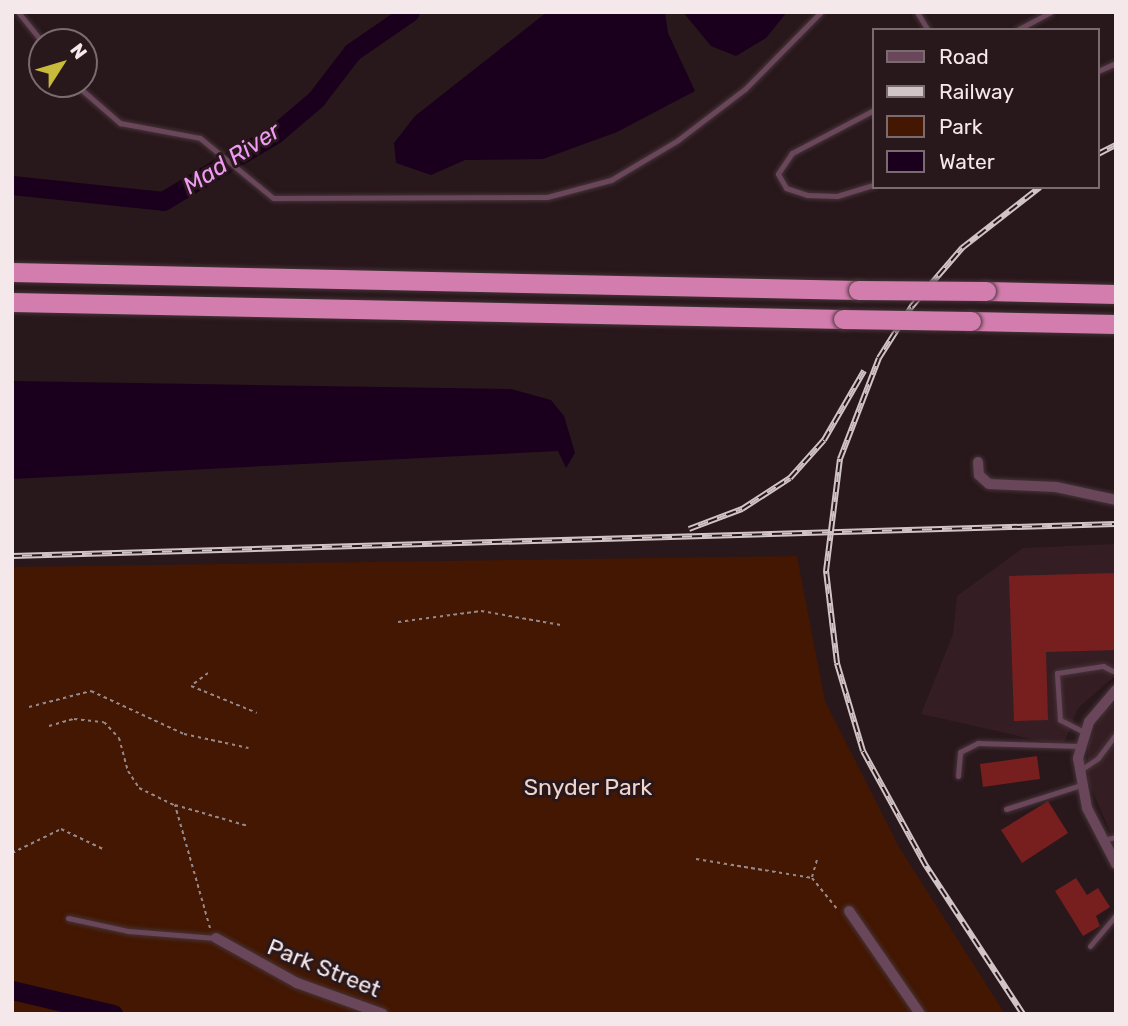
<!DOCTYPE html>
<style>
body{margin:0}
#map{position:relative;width:1128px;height:1026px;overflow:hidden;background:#28171b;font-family:Rubik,sans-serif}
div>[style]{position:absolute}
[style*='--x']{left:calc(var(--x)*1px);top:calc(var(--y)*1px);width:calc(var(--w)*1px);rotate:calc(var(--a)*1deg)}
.built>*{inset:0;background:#351e23}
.green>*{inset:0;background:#431702}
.water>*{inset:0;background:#1a001c}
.river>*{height:19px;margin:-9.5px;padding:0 9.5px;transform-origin:9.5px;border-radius:9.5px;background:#1a001c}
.building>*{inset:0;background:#771f1f}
.path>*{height:2px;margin-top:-1px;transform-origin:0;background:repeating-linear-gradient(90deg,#96888b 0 3.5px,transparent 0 7px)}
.roads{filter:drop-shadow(0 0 2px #453438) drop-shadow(0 0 2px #453438)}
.service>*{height:5px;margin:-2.5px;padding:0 2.5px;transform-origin:2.5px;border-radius:2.5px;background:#694659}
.minor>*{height:10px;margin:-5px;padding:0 5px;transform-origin:5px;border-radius:5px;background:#694659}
.motorway>*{height:19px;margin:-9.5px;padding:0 9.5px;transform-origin:9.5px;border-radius:9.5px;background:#d37dae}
.rail>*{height:6px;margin-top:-3px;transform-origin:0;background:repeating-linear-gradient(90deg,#28171b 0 10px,#d1c4c6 0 20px);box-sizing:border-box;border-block:2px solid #d1c4c6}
.bridges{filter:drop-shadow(0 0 2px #453438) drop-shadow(0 0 2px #453438)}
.motorway-bridge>*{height:19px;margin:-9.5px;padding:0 9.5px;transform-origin:9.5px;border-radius:9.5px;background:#d37dae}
span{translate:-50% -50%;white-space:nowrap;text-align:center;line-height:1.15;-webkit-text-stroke:6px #28171b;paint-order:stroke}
.park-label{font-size:23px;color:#eed6cc}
.street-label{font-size:23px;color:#f4e8ea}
.water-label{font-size:24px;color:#f09af3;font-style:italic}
.frame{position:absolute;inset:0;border:14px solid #f4e8ea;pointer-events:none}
.legend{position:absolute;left:872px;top:28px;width:228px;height:161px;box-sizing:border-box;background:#28171b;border:2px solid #7a6b6e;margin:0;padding:9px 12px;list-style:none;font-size:21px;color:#f4e8ea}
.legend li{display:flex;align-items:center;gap:14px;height:35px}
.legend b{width:35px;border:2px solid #7a6b6e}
.north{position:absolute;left:28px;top:28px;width:70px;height:70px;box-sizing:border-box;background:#28171b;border:2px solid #7a6b6e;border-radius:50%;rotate:53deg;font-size:19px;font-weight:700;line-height:28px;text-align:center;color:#f4e8ea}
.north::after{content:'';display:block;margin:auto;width:24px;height:32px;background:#c8bb3b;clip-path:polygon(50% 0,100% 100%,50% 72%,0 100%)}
</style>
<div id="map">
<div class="built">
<div style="clip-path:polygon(1116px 544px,1116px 675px,1078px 708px,1063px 746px,921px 714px,953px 634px,957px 596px,1023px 548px)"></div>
<div style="clip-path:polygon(1116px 702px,1116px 845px,1088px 781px,1088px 745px,1103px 713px)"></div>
</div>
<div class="green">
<div style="clip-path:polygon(797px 556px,825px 701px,899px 847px,1005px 1014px,12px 1014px,12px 567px)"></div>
</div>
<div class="water">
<div style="clip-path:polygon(547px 12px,665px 12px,668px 33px,695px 91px,617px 132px,543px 159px,465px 160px,431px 175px,396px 163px,394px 143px,415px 116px)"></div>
<div style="clip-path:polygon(683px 12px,787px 12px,766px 38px,736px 56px,711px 46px)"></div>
<div style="clip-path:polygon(12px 381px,511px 389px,551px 400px,564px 416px,575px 453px,566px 468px,558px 451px,12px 479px)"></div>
</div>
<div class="river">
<div style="--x:12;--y:185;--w:152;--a:6"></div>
<div style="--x:163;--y:201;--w:131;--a:-30.9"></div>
<div style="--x:275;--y:134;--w:54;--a:-40.5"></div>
<div style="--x:316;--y:99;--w:59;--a:-52.5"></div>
<div style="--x:352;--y:52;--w:70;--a:-34.6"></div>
<div style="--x:12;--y:990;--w:104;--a:13.4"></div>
</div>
<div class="building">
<div style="clip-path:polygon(1116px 573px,1116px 650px,1046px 652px,1048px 720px,1014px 721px,1009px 576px)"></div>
<div style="clip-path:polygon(1037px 756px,1040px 779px,983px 787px,980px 764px)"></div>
<div style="clip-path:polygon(1048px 801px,1068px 833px,1022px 863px,1001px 830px)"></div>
<div style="clip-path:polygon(1076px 878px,1087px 895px,1098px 888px,1110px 907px,1096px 916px,1100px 926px,1083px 936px,1055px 891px)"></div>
</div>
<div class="path">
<div style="--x:398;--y:622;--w:84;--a:-7.5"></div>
<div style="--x:481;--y:611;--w:81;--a:9.9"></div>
<div style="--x:208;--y:673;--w:21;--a:143"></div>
<div style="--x:191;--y:686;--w:71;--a:22.2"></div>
<div style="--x:29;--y:707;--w:64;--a:-14.5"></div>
<div style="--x:91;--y:691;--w:102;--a:24.8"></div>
<div style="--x:184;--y:734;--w:66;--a:12.3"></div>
<div style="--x:49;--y:726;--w:26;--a:-16"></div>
<div style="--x:74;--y:719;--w:30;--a:6"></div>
<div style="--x:104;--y:722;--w:22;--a:47"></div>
<div style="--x:119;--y:738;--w:34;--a:75"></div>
<div style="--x:128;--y:771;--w:20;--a:57"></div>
<div style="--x:139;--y:788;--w:39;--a:26"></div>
<div style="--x:12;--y:853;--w:55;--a:-26.1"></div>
<div style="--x:61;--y:829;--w:47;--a:25.5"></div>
<div style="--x:696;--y:859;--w:118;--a:9.3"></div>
<div style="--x:812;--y:878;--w:41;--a:50.9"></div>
<div style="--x:812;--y:877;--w:19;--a:-74"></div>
<div style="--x:210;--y:928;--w:128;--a:-105.9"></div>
<div style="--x:175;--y:805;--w:76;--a:16"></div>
</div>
<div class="roads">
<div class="service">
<div style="--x:18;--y:12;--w:38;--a:51"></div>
<div style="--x:917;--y:12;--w:21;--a:59"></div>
<div style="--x:1017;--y:30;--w:38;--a:-28"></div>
<div style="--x:1098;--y:71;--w:20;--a:-24"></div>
<div style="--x:75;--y:84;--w:60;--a:40.9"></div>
<div style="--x:120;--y:123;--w:81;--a:10.6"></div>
<div style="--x:200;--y:138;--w:94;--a:39.4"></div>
<div style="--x:273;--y:198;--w:274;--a:-0.2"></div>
<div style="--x:547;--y:197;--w:66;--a:-14.9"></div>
<div style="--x:611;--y:180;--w:78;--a:-30.8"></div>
<div style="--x:678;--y:140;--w:84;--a:-37.3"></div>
<div style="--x:745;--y:89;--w:108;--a:-45.4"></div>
<div style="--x:874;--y:110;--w:93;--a:152.3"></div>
<div style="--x:792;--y:153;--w:25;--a:124"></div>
<div style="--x:778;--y:174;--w:16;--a:60"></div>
<div style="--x:786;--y:188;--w:22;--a:18"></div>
<div style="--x:807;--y:195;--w:30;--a:2"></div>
<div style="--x:837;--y:196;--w:39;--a:-17"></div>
<div style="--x:1084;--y:732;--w:27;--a:-153"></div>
<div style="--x:1060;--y:720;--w:47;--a:-93.7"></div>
<div style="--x:1057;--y:673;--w:47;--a:-8.7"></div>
<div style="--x:1103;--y:666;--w:11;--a:27"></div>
<div style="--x:1079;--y:771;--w:23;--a:-34"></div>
<div style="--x:1098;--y:758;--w:30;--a:-53"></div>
<div style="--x:958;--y:776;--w:24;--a:-85"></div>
<div style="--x:960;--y:752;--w:20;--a:-27"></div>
<div style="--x:978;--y:743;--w:102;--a:1.7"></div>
<div style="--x:1006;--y:809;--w:79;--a:-17.7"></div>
<div style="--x:1102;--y:840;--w:14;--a:-12"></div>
<div style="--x:68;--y:918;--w:61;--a:12.2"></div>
<div style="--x:128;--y:931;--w:88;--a:4.5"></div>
<div style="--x:1090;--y:946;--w:40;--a:-50"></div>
</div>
<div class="minor">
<div style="--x:978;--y:462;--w:13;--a:86"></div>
<div style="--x:979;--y:475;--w:13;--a:42"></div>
<div style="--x:989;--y:484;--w:67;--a:2.6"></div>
<div style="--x:1056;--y:487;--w:61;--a:12.2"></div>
<div style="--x:1116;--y:690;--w:42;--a:130.2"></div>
<div style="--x:1089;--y:722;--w:38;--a:107"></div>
<div style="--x:1078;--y:758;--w:51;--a:79.8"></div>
<div style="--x:1087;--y:808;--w:63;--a:62.6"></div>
<div style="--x:849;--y:911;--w:125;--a:55.4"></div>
<div style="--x:216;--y:938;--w:93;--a:29.1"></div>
<div style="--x:297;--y:983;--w:91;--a:19.8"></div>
</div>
<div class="motorway">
<div style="--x:12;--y:272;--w:846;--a:1.22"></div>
<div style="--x:986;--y:291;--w:130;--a:1.3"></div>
<div style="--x:12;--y:302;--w:831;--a:1.17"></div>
<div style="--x:971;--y:321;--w:145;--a:1.2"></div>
</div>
</div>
<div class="rail">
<div style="--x:1098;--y:154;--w:20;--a:-27"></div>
<div style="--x:689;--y:529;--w:57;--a:-20.7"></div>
<div style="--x:742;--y:509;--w:57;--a:-32.9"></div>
<div style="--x:790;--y:478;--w:51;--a:-48.2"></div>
<div style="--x:824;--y:440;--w:80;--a:-59.9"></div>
<div style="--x:12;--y:556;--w:1104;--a:-1.66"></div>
<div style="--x:1023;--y:1014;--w:177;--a:-123.2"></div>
<div style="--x:926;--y:866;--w:131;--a:-118.7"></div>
<div style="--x:863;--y:751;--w:92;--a:-106.5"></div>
<div style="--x:837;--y:663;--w:93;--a:-96.8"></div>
<div style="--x:826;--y:571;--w:113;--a:-82.9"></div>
<div style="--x:840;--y:459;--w:108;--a:-68.9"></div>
<div style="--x:879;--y:358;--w:62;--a:-57.6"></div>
<div style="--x:912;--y:306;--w:77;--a:-49.2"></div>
<div style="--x:962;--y:248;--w:99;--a:-38"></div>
</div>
<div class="bridges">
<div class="motorway-bridge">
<div style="--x:858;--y:290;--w:128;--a:0.4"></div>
<div style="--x:843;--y:319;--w:128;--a:0.9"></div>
</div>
</div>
<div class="park-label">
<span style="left:588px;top:787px">Snyder Park</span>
</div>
<div class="street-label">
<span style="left:324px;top:968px;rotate:22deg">Park Street</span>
</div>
<div class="water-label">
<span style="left:232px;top:159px;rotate:-33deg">Mad River</span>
</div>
<div class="frame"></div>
<ul class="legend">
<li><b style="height:9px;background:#694659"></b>Road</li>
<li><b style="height:9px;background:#d1c4c6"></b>Railway</li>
<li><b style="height:19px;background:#431702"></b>Park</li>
<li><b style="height:19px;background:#1a001c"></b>Water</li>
</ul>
<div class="north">N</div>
</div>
